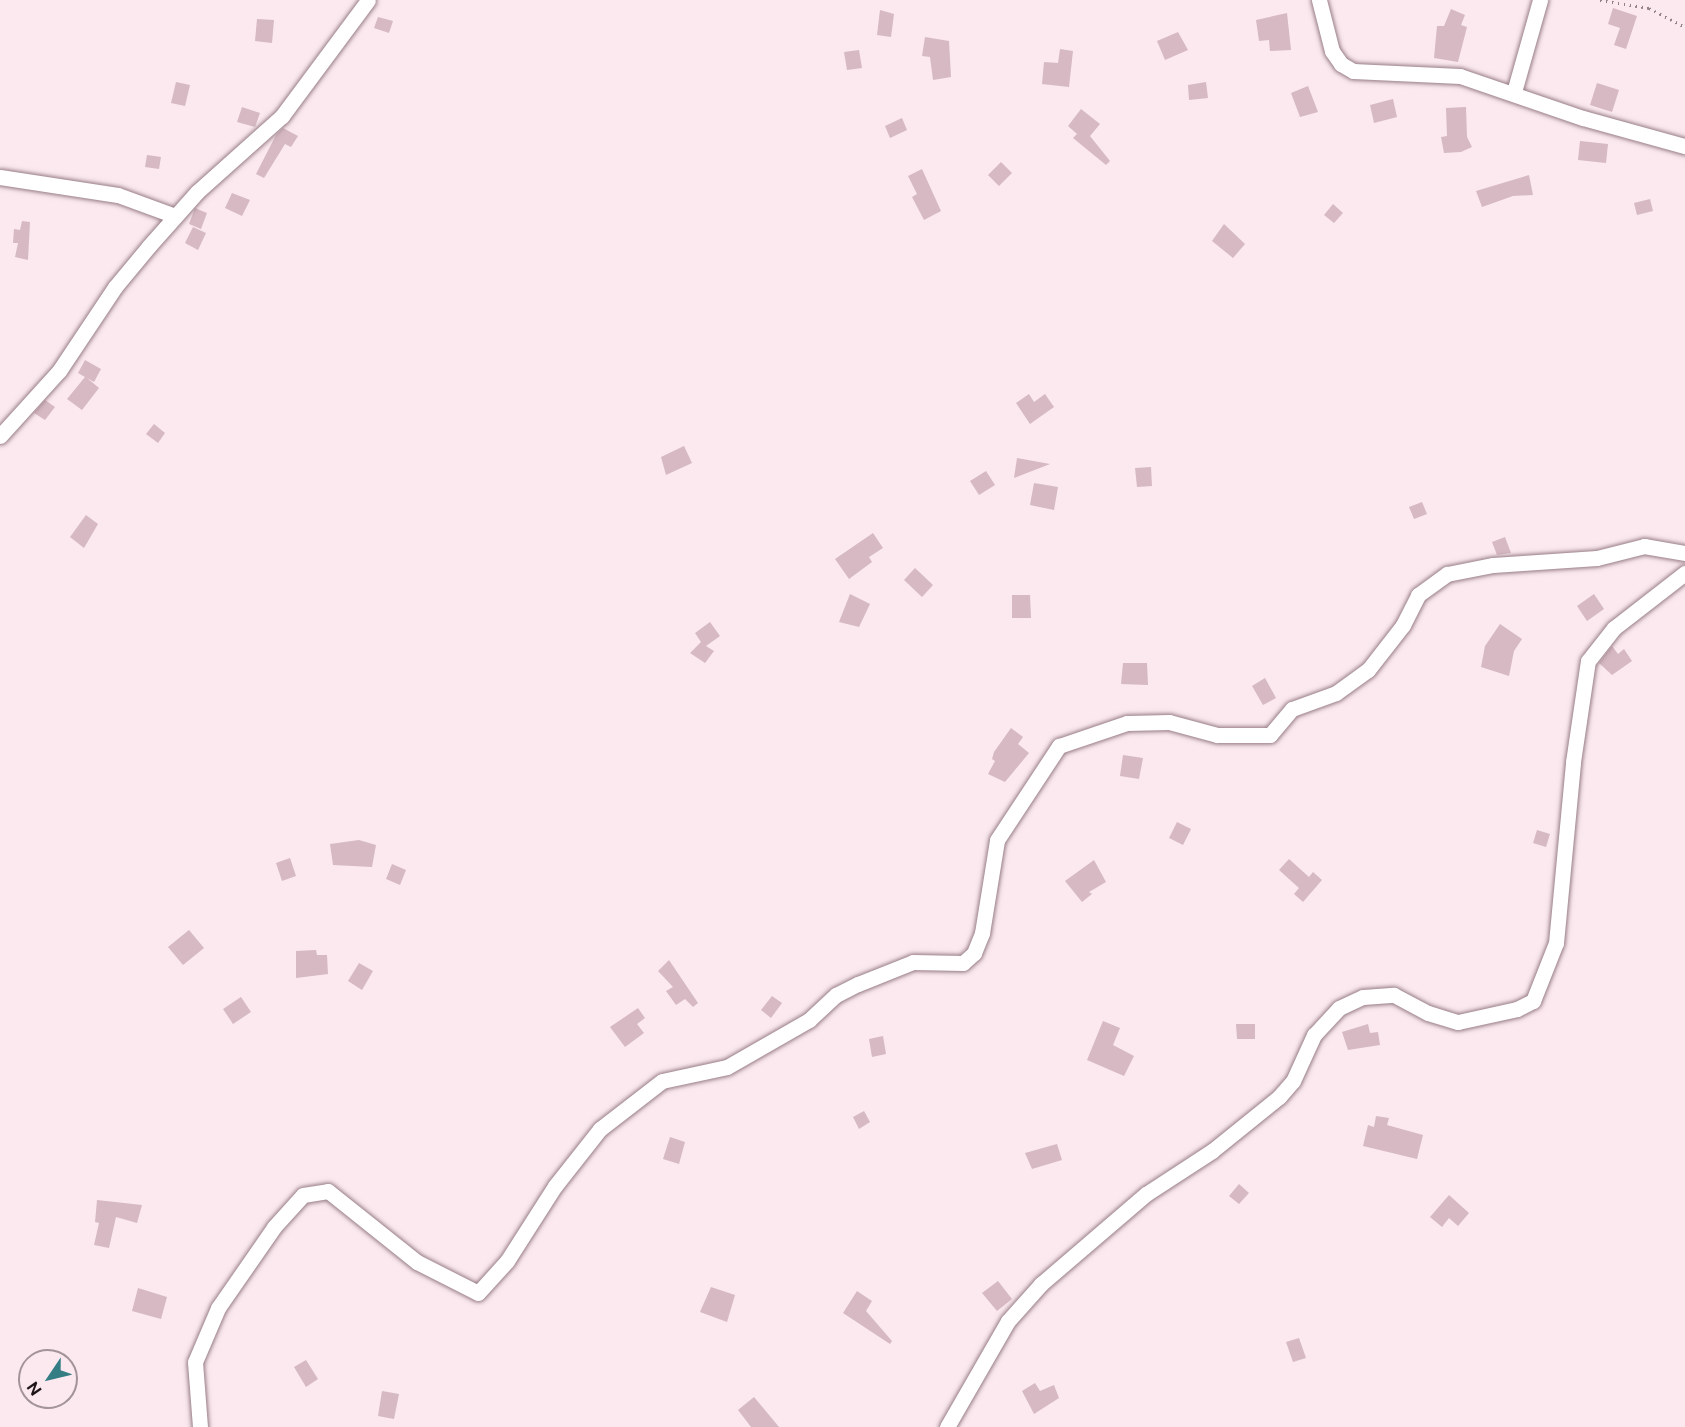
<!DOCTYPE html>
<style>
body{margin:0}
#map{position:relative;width:1685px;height:1427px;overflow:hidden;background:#fbe9ef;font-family:"Public Sans",sans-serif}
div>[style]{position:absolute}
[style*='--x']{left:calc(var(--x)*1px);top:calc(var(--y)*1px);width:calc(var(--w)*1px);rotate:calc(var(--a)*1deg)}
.building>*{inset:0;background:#d6b9c3}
.path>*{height:3px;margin-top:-1.5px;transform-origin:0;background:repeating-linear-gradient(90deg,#908287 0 1.5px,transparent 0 6px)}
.roads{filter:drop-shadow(0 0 2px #987d86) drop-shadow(0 0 2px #987d86)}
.minor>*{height:15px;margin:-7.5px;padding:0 7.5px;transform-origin:7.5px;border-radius:7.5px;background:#fff}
span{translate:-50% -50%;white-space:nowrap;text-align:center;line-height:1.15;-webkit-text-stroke:4.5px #fbe9ef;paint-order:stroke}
.north{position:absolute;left:18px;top:1349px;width:60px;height:60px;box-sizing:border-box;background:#fbe9ef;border:2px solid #a39499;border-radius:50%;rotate:235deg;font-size:16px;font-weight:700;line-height:24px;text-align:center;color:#1f1518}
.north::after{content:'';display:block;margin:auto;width:21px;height:27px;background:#357d85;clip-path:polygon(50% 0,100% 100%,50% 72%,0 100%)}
</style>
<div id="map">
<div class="building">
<div style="clip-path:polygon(1613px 8px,1637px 16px,1626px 49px,1614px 45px,1620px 28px,1608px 24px)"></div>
<div style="clip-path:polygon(1451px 9px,1465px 15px,1461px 25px,1467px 27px,1458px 62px,1434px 58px,1437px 26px,1444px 26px)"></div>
<div style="clip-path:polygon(880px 10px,894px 14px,891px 37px,877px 35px)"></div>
<div style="clip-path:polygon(1287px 13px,1291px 50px,1270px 51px,1269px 40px,1259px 41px,1256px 20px)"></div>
<div style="clip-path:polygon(378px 17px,393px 21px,389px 33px,374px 28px)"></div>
<div style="clip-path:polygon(257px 19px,274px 20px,272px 43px,255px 41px)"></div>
<div style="clip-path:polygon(1178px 32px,1188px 50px,1165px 60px,1157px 41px)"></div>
<div style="clip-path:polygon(925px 37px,949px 41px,951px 77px,933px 80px,930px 57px,922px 56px)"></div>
<div style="clip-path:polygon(1060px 49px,1073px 51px,1069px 87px,1042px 84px,1044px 62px,1058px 63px)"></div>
<div style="clip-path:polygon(859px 50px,862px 68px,847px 70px,844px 52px)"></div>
<div style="clip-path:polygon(176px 82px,190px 85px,185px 106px,171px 103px)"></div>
<div style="clip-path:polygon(1206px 82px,1208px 98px,1189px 100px,1188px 85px)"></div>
<div style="clip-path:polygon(1597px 83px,1619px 90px,1612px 112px,1590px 105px)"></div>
<div style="clip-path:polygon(1308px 86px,1318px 112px,1300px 117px,1291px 93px)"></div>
<div style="clip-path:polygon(1393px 99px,1397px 117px,1374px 123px,1370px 105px)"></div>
<div style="clip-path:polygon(242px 107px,260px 113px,255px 127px,237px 122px)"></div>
<div style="clip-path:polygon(1466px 107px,1467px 137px,1472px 147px,1461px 152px,1444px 153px,1441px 137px,1447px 136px,1446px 108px)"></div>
<div style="clip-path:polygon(1081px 109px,1100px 124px,1090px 136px,1110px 161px,1106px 165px,1073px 138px,1077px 134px,1068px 126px)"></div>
<div style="clip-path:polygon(902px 118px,907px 130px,890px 138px,885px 126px)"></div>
<div style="clip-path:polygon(283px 128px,298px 136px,291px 147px,285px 144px,264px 178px,256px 174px,276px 135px)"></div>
<div style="clip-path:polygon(1580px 141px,1608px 144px,1606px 163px,1578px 160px)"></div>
<div style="clip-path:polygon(147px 155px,161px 157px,159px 169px,145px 167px)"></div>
<div style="clip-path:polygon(1001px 162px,1012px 173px,999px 186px,988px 175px)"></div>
<div style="clip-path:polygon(922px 169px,941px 211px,924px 220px,912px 197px,917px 194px,908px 176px)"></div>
<div style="clip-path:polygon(1529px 175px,1533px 195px,1513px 196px,1482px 207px,1476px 191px)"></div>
<div style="clip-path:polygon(232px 193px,250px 200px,242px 216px,225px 208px)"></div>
<div style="clip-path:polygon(1650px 199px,1653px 211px,1637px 215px,1634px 203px)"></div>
<div style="clip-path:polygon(1333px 204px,1343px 213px,1334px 223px,1324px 215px)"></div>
<div style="clip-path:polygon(195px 208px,207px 213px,201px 229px,189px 224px)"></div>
<div style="clip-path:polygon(22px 221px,30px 222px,28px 260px,15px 257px,18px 243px,13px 243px,14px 229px,20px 230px)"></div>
<div style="clip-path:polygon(1224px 224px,1245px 244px,1233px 258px,1212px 241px)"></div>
<div style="clip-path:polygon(193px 227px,206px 233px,198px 250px,185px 243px)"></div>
<div style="clip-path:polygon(85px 360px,101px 369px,94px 382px,87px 378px,99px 388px,82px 410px,67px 399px,85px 377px,78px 373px)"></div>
<div style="clip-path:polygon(1029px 394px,1034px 402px,1045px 394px,1054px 407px,1030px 424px,1016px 403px)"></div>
<div style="clip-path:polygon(45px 400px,55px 407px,45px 420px,34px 413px)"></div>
<div style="clip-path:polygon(154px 424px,165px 433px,158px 443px,146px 434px)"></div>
<div style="clip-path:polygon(684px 446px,692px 463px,666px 475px,661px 457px)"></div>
<div style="clip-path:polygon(1017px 458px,1050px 464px,1014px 478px)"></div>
<div style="clip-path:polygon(1151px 467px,1152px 486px,1137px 487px,1135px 468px)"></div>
<div style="clip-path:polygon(986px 471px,995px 485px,979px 495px,970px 481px)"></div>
<div style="clip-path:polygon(1034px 483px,1058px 487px,1054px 510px,1030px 505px)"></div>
<div style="clip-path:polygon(1422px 502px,1427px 514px,1414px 519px,1409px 507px)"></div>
<div style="clip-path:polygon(86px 515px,98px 524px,84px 548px,70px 537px)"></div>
<div style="clip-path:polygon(873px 533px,883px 548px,869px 557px,872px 562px,849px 579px,835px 559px)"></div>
<div style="clip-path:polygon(1505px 537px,1511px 553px,1497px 555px,1492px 542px)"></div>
<div style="clip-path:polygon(915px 568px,933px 585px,922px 597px,904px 580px)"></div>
<div style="clip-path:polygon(850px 594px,870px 604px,859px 627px,839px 622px)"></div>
<div style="clip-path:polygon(1594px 594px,1604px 609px,1587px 621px,1577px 606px)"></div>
<div style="clip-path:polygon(1012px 595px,1030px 595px,1031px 618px,1012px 618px)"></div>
<div style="clip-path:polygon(710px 622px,720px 636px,706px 646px,714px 651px,705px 663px,690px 653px,701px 642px,695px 633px)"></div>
<div style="clip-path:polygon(1500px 624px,1522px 639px,1514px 651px,1509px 676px,1481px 667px,1485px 646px)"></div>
<div style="clip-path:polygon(1612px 646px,1618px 654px,1624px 649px,1632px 661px,1612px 675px,1599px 663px)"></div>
<div style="clip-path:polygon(1123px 663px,1147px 663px,1148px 685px,1121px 684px)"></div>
<div style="clip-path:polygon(1265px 678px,1276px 698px,1263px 705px,1252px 686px)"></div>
<div style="clip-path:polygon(1011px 728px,1023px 737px,1018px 744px,1029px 753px,1005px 782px,988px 774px,995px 761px,992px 759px,994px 752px)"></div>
<div style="clip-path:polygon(1123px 755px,1143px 758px,1139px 779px,1120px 776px)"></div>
<div style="clip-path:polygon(1177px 822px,1191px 829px,1183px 845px,1169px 838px)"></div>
<div style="clip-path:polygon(1537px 830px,1550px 834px,1546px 847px,1533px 843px)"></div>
<div style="clip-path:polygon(359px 840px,376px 845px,372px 867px,333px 865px,330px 844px)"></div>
<div style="clip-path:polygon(290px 858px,296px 876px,282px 881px,276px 863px)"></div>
<div style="clip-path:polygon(1289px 859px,1309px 877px,1313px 872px,1322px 880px,1303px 902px,1294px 894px,1299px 888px,1279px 870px)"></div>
<div style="clip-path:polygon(1094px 860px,1106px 882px,1089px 892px,1092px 894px,1082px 902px,1065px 881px)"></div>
<div style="clip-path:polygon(392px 864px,406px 870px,400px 885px,386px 879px)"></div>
<div style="clip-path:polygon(189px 930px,204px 948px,183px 965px,168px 947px)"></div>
<div style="clip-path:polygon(316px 950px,317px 955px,327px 955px,328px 974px,296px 978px,296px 951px)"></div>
<div style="clip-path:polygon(669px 960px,698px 1003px,693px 1007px,685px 999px,676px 1005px,666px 991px,673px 987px,658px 971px)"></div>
<div style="clip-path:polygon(359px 963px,373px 971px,362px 990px,348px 981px)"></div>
<div style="clip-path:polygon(772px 996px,782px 1003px,771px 1018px,761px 1010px)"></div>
<div style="clip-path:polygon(241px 997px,251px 1012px,233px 1024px,223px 1009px)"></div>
<div style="clip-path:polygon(638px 1008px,645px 1018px,637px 1024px,644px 1033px,625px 1047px,610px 1027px)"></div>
<div style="clip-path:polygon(1103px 1021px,1120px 1028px,1113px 1045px,1134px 1056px,1124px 1076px,1087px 1060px)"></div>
<div style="clip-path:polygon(1236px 1024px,1255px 1024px,1255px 1039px,1237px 1039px)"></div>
<div style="clip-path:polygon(1368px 1024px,1370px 1033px,1378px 1032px,1380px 1045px,1348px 1050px,1342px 1032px)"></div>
<div style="clip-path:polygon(883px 1036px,886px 1054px,872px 1057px,869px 1039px)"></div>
<div style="clip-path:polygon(864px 1111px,870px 1122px,859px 1129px,853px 1117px)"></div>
<div style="clip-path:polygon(1376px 1116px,1389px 1118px,1387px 1125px,1423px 1135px,1417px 1159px,1363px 1146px,1368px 1125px,1374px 1127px)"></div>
<div style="clip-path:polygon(670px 1137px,685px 1142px,679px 1164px,663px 1159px)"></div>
<div style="clip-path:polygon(1057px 1144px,1062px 1160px,1032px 1169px,1025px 1153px)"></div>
<div style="clip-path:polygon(1239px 1184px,1249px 1193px,1239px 1204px,1229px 1196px)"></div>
<div style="clip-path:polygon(1449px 1195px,1469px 1213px,1458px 1226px,1449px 1218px,1442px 1227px,1430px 1217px)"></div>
<div style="clip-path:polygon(97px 1200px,142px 1205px,137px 1223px,116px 1217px,109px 1248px,94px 1245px,99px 1223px,95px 1222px)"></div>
<div style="clip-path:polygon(998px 1281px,1012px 1299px,997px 1311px,982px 1293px)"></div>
<div style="clip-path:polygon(711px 1287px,735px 1295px,727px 1322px,700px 1312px)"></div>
<div style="clip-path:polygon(138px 1288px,167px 1297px,161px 1319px,132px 1311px)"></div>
<div style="clip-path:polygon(857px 1291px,872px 1301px,866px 1311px,892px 1341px,890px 1344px,843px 1313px)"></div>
<div style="clip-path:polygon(1299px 1338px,1306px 1358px,1293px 1362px,1286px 1342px)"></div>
<div style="clip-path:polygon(306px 1360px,318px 1379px,306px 1387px,294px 1367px)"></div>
<div style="clip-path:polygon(1035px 1383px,1040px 1391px,1054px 1385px,1059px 1398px,1034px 1414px,1022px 1391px)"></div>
<div style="clip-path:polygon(382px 1391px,399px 1394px,394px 1419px,378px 1416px)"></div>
<div style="clip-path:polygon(754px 1397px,779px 1427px,751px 1427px,738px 1410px)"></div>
</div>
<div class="path">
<div style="--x:1600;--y:0;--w:50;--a:9.3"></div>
<div style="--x:1649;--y:8;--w:41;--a:27.8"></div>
</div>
<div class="roads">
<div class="minor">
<div style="--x:1319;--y:0;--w:53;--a:75.7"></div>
<div style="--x:1332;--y:51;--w:16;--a:55"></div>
<div style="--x:1341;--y:64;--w:14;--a:30"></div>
<div style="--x:1353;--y:71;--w:107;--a:2.7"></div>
<div style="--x:1460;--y:76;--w:130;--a:18.9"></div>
<div style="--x:1583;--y:118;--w:106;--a:15.4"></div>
<div style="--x:1514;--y:92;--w:96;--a:-74.2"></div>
<div style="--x:0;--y:177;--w:119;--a:8.7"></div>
<div style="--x:118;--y:195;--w:61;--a:20.2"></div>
<div style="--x:0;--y:436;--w:88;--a:-47.8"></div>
<div style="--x:59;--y:371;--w:101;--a:-56.3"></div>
<div style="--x:115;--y:287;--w:53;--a:-50.3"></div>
<div style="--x:149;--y:246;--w:72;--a:-48.4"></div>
<div style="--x:197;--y:192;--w:114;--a:-41.8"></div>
<div style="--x:282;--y:116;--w:144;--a:-53.4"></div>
<div style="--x:200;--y:1427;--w:65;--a:-94.4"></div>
<div style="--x:195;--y:1362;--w:59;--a:-66.9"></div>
<div style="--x:218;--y:1308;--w:98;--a:-55.3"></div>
<div style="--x:274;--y:1227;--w:43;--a:-47.8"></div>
<div style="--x:303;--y:1195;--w:25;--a:-9"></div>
<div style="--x:328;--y:1191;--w:114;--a:38.6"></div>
<div style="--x:417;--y:1262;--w:68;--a:26.9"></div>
<div style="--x:478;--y:1293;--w:43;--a:-47.8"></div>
<div style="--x:507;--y:1261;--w:89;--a:-57.4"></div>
<div style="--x:555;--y:1186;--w:73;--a:-51.7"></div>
<div style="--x:600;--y:1129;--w:78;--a:-37.7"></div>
<div style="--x:662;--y:1081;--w:66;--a:-12.2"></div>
<div style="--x:727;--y:1067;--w:95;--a:-29.8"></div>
<div style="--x:809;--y:1020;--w:37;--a:-43"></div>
<div style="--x:836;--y:995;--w:25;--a:-27"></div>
<div style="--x:858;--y:984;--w:59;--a:-21.8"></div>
<div style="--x:913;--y:962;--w:50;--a:1.1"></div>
<div style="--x:963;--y:963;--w:15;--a:-42"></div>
<div style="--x:974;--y:953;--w:22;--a:-68"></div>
<div style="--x:982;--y:933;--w:94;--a:-80.8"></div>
<div style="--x:997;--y:840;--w:113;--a:-56.6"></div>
<div style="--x:1059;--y:746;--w:72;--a:-18.7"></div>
<div style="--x:1127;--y:723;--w:42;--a:-1.4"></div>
<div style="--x:1169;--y:722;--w:50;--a:15.2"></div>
<div style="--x:1217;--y:735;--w:53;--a:0"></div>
<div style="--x:1270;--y:735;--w:34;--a:-50"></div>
<div style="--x:1292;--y:709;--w:47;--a:-20"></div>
<div style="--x:1336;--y:693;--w:39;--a:-36"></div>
<div style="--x:1368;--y:670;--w:57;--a:-52.1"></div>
<div style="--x:1403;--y:625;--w:34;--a:-63"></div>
<div style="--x:1418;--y:595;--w:36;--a:-36"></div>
<div style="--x:1447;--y:574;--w:47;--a:-11.1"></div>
<div style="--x:1493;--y:565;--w:104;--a:-3.9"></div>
<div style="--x:1597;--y:558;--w:49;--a:-14.3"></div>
<div style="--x:1644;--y:546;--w:42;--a:9.7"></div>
<div style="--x:947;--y:1427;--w:122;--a:-60.1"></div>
<div style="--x:1008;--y:1321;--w:50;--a:-48.3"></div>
<div style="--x:1041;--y:1284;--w:138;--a:-40.6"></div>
<div style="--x:1146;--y:1194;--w:79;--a:-33.1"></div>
<div style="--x:1212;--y:1151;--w:86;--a:-38.9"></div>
<div style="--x:1279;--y:1097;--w:21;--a:-49"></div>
<div style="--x:1293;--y:1081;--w:51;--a:-65.5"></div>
<div style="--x:1314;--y:1035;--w:37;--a:-47"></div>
<div style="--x:1339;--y:1008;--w:26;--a:-25"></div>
<div style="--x:1363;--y:997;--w:31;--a:-4"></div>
<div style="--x:1394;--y:995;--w:38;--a:28"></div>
<div style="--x:1428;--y:1013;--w:31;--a:17"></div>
<div style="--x:1458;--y:1022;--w:60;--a:-12.4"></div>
<div style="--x:1517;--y:1009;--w:18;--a:-27"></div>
<div style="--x:1533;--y:1001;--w:62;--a:-68.4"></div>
<div style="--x:1556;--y:943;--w:182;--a:-84.6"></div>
<div style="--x:1573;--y:762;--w:102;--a:-81.6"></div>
<div style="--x:1588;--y:661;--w:42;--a:-51.8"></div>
<div style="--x:1614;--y:628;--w:90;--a:-37.8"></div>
</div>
</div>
<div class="north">N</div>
</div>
